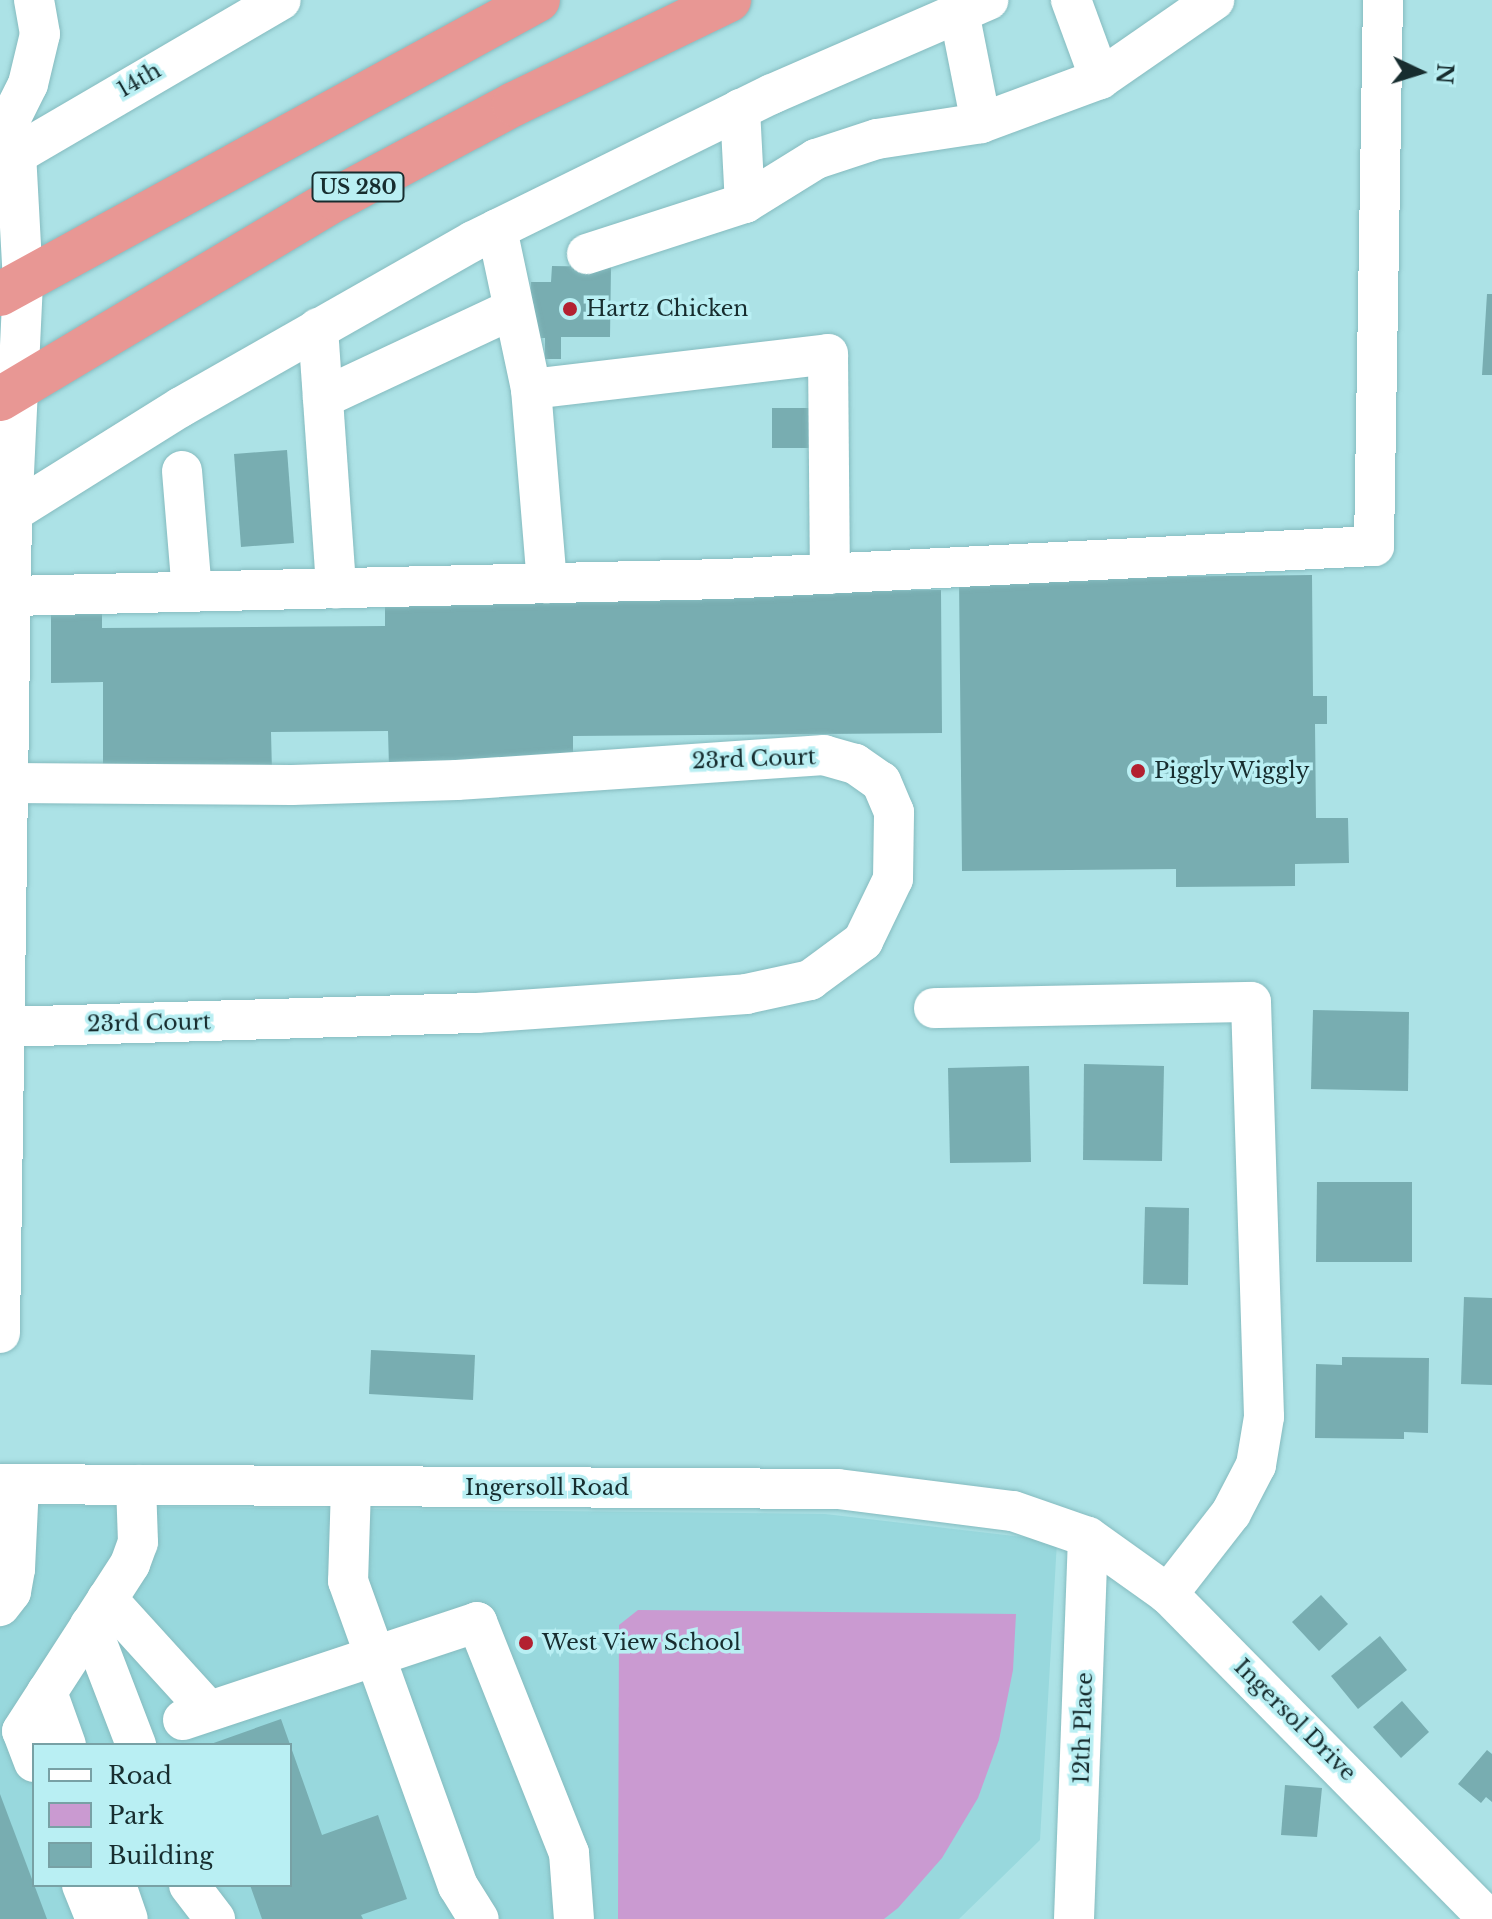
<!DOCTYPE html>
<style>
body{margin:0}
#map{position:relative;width:1492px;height:1919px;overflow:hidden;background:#ace2e6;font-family:"Libre Baskerville",serif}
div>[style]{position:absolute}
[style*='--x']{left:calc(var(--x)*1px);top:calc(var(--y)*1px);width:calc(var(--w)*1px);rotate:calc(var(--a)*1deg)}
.built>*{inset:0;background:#98d8dd}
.green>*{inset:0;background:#ca9ad1}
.building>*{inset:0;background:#78adb1}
.roads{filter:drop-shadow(0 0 2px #85bbbf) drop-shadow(0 0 2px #85bbbf)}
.minor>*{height:40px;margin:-20px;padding:0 20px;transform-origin:20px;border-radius:20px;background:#fff}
.highway>*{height:44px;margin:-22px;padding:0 22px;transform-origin:22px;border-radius:22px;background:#e89794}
.dots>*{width:22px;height:22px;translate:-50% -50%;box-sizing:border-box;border:4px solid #b9eff3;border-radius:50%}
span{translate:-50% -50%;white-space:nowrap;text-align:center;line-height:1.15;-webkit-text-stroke:7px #b9eff3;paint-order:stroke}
.shield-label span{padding:2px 6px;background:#b9eff3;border:2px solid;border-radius:6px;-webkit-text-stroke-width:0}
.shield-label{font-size:20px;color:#172d2f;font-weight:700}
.street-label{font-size:22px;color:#172d2f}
.poi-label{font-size:22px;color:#172d2f}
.left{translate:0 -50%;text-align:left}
.legend{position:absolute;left:32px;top:1743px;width:260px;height:144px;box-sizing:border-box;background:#b9eff3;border:2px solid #78a1a5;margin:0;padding:10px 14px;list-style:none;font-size:24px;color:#172d2f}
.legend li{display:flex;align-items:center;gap:16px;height:40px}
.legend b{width:40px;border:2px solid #78a1a5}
.north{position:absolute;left:1380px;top:32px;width:80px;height:80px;-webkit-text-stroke:6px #b9eff3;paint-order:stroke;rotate:94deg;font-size:22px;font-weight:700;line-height:32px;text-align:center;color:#172d2f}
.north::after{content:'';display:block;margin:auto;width:28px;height:36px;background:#172d2f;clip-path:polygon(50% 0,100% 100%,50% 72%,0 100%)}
</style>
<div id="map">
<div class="built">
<div style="clip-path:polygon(evenodd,0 1505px,825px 1514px,1057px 1541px,1040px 1840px,959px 1919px,0 1919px,0 1505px,34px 1745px,290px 1745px,290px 1885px,34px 1885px,34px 1745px)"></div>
</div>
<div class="green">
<div style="clip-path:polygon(638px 1610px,1016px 1614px,1013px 1670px,999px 1740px,978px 1798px,942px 1858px,898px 1908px,884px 1919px,618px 1919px,619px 1625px)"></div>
</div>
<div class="building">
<div style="clip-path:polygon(552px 266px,611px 267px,610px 337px,561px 337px,561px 359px,545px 359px,545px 338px,530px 338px,531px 282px,551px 282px)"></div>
<div style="clip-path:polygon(1487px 294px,1492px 294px,1492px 375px,1482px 375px)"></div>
<div style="clip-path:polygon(772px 408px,809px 408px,809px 448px,772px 448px)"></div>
<div style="clip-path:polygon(287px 450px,294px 543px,241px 547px,234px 454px)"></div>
<div style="clip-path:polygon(1312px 575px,1313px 696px,1327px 696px,1327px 724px,1315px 724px,1316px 818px,1348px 818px,1349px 863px,1295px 864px,1295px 886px,1176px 887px,1176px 869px,962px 871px,959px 579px)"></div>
<div style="clip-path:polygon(941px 590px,942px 733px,573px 736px,573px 766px,389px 767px,388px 731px,271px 732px,272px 772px,103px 773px,103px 682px,51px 683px,51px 606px,102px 606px,102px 628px,385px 626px,385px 594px)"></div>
<div style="clip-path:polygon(1313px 1010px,1409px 1012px,1408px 1091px,1311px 1089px)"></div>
<div style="clip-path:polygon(1084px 1064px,1164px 1066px,1162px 1161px,1083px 1160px)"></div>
<div style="clip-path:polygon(1029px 1066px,1031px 1162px,950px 1163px,948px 1068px)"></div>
<div style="clip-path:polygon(1317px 1182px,1412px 1182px,1412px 1262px,1316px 1262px)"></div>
<div style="clip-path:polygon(1145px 1207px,1189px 1208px,1188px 1285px,1143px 1284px)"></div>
<div style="clip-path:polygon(1464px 1297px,1492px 1298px,1492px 1385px,1461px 1384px)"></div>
<div style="clip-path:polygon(371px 1350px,475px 1355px,473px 1400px,369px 1394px)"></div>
<div style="clip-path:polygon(1342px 1357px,1429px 1358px,1428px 1433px,1404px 1432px,1404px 1439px,1315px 1438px,1316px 1364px,1342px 1365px)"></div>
<div style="clip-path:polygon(1321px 1595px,1348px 1624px,1319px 1651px,1292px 1622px)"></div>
<div style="clip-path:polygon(1380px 1636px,1407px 1670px,1358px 1709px,1331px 1676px)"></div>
<div style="clip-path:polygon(1402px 1701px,1429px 1732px,1401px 1758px,1373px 1727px)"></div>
<div style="clip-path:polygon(281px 1719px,322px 1835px,378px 1815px,407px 1899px,361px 1915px,363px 1919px,262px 1919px,250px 1885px,290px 1885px,290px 1745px,208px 1745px)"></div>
<div style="clip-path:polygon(1487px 1750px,1492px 1754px,1492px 1802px,1486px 1797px,1481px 1803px,1458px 1784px)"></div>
<div style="clip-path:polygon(1285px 1785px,1322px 1788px,1317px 1837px,1281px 1835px)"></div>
<div style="clip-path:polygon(0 1794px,47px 1919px,0 1919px)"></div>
</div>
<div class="roads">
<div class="minor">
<div style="--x:1071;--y:0;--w:84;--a:69.8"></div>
<div style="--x:959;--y:12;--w:113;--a:78.8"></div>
<div style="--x:740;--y:109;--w:94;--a:87"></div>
<div style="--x:745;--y:203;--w:84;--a:-31.8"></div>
<div style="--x:816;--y:159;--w:64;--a:-18.2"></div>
<div style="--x:877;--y:139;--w:105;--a:-8.7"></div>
<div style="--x:981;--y:123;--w:127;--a:-20.3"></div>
<div style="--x:1100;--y:79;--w:139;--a:-34.7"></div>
<div style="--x:0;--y:124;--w:33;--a:61"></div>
<div style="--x:16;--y:153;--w:129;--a:86.9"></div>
<div style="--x:23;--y:282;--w:230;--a:92.7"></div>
<div style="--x:12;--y:512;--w:821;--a:90.84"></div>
<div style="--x:5;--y:130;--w:51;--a:-63.4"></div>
<div style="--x:28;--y:84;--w:51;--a:-76.5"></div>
<div style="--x:40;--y:34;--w:35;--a:-100"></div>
<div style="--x:0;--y:164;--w:325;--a:-30.3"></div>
<div style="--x:497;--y:229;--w:164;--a:78"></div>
<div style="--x:531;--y:389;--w:195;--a:85.3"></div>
<div style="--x:587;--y:254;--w:166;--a:-17.9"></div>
<div style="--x:318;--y:328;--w:261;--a:86"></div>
<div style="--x:531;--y:389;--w:299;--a:-6.7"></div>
<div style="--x:828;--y:354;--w:220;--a:89.5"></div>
<div style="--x:323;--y:398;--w:210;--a:-25.1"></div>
<div style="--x:182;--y:471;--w:121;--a:85.3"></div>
<div style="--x:0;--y:520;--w:213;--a:-32"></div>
<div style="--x:181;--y:407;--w:336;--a:-29.6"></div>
<div style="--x:473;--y:241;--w:333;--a:-26.2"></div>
<div style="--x:772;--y:94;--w:236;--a:-23.5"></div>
<div style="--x:12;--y:596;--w:712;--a:-1.37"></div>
<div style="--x:724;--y:579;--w:651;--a:-2.91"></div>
<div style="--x:1374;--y:546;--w:546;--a:-89.06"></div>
<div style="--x:934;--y:1008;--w:317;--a:-1.1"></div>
<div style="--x:1251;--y:1002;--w:415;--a:88.2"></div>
<div style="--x:1264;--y:1417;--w:49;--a:99.5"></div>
<div style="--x:1256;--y:1465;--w:54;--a:117.5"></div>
<div style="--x:1231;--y:1513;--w:103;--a:127.9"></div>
<div style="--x:3;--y:1027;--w:474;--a:-1.7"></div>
<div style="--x:477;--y:1013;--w:270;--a:-4"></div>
<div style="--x:746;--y:994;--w:66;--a:-12.3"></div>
<div style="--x:810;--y:980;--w:66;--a:-36.3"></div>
<div style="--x:863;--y:941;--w:69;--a:-64.2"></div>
<div style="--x:893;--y:879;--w:67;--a:-89.1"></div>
<div style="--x:894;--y:812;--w:33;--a:-113"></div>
<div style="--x:881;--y:782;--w:32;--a:-145"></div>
<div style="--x:855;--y:764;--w:32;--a:-164"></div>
<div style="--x:824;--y:755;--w:368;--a:176.1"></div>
<div style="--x:457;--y:780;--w:165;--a:178.3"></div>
<div style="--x:292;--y:785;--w:283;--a:-179.6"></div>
<div style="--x:0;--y:1484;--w:838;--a:0.34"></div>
<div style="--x:838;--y:1489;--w:176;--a:7.2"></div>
<div style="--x:1013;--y:1511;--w:79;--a:19.1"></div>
<div style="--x:1088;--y:1537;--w:98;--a:35.5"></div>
<div style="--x:1168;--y:1594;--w:456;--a:45.4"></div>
<div style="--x:351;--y:1487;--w:94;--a:91.8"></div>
<div style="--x:348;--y:1581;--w:324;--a:70.2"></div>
<div style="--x:458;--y:1886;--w:39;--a:58"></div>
<div style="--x:15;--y:1569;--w:85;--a:-87.3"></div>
<div style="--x:0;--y:1575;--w:16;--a:-22"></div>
<div style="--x:15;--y:1569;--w:23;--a:100"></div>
<div style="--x:11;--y:1592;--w:18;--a:128"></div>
<div style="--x:107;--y:1599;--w:151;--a:47.7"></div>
<div style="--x:90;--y:1625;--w:129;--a:69"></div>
<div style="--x:47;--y:1692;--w:56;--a:70.3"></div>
<div style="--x:183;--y:1720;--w:310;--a:-18.4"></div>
<div style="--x:477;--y:1622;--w:249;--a:68.3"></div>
<div style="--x:569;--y:1853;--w:66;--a:85.7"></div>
<div style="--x:34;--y:1762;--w:33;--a:-111"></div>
<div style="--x:22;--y:1731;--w:199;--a:-57.1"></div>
<div style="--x:130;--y:1564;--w:23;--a:-70"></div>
<div style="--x:138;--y:1542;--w:57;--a:-92"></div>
<div style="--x:82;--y:1885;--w:37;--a:68"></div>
<div style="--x:116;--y:1885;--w:36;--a:71"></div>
<div style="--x:189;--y:1885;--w:43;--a:52.6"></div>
<div style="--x:1074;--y:1919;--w:382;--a:-87.9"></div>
</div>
<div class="highway">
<div style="--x:0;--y:294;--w:613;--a:-28.66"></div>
<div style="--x:0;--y:399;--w:391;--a:-30.8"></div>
<div style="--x:336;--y:199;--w:202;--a:-28.1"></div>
<div style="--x:514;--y:104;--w:239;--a:-25.8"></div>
</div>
</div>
<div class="dots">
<div style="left:570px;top:309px;background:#b32131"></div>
<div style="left:1138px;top:771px;background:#b32131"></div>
<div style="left:526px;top:1643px;background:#b32131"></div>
</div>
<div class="shield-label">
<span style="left:358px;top:187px">US 280</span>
</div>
<div class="street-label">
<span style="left:139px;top:80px;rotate:-30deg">14th</span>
<span style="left:754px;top:759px;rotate:-2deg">23rd Court</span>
<span style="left:149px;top:1023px;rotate:-1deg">23rd Court</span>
<span style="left:547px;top:1488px">Ingersoll Road</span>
<span style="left:1295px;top:1720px;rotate:45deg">Ingersol Drive</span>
<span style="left:1083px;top:1728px;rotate:-88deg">12th Place</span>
</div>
<div class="poi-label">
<span class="left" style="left:586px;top:309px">Hartz Chicken</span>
<span class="left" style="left:1154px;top:771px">Piggly Wiggly</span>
<span class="left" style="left:542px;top:1643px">West View School</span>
</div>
<ul class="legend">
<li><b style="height:10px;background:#fff"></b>Road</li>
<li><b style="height:22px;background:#ca9ad1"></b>Park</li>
<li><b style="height:22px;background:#78adb1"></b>Building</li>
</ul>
<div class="north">N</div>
</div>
